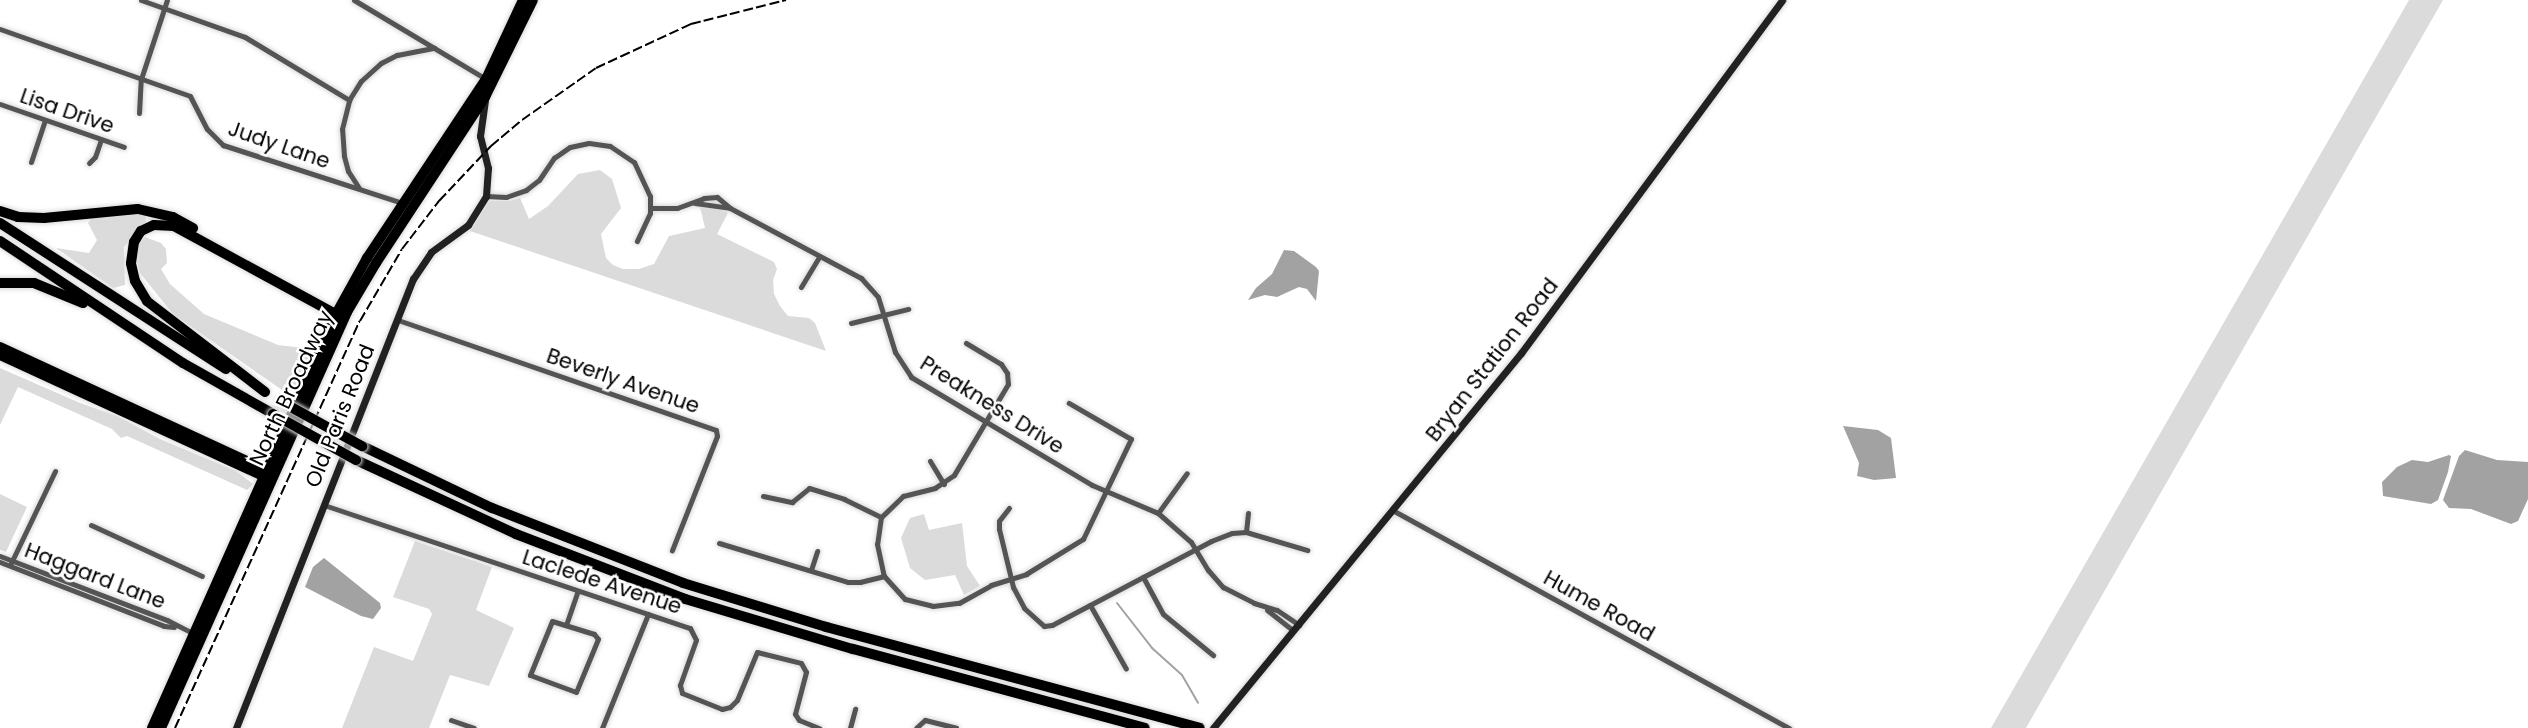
<!DOCTYPE html>
<style>
body{margin:0}
#map{position:relative;width:2528px;height:728px;overflow:hidden;background:#fff;font-family:Poppins,sans-serif}
div>[style]{position:absolute}
[style*='--x']{left:calc(var(--x)*1px);top:calc(var(--y)*1px);width:calc(var(--w)*1px);rotate:calc(var(--a)*1deg)}
.green>*{inset:0;background:#dbdbdb}
.water>*{inset:0;background:#a2a2a2}
.stream>*{height:2px;margin:-1px;padding:0 1px;transform-origin:1px;border-radius:1px;background:#a2a2a2}
.roads{filter:drop-shadow(0 0 2px #dbdbdb) drop-shadow(0 0 2px #dbdbdb)}
.street>*{height:5px;margin:-2.5px;padding:0 2.5px;transform-origin:2.5px;border-radius:2.5px;background:#545454}
.secondary>*{height:7px;margin:-3.5px;padding:0 3.5px;transform-origin:3.5px;border-radius:3.5px;background:#212121}
.highway>*{height:10px;margin:-5px;padding:0 5px;transform-origin:5px;border-radius:5px;background:#000}
.rail>*{height:2px;margin-top:-1px;transform-origin:0;background:repeating-linear-gradient(90deg,#000 0 10px,transparent 0 13.5px)}
.bridges{filter:drop-shadow(0 0 2px #dbdbdb) drop-shadow(0 0 2px #dbdbdb)}
.highway-bridge>*{height:10px;margin:-5px;padding:0 5px;transform-origin:5px;border-radius:5px;background:#000}
span{translate:-50% -50%;white-space:nowrap;text-align:center;line-height:1.15;-webkit-text-stroke:5px #fff;paint-order:stroke}
.street-label{font-size:21px;color:#000}
</style>
<div id="map">
<div class="green">
<div style="clip-path:polygon(2409px 0,2443px 0,2026px 728px,1991px 728px)"></div>
<div style="clip-path:polygon(600px 170px,612px 179px,621px 208px,601px 234px,606px 258px,613px 265px,623px 269px,639px 269px,654px 264px,669px 236px,705px 228px,700px 207px,725px 210px,728px 213px,717px 234px,774px 262px,777px 269px,773px 280px,774px 294px,780px 306px,788px 316px,809px 318px,815px 323px,826px 351px,470px 231px,489px 201px,509px 201px,520px 198px,529px 219px,548px 206px,578px 174px)"></div>
<div style="clip-path:polygon(145px 214px,146px 222px,124px 247px,125px 285px,113px 288px,56px 248px,89px 253px,97px 240px,88px 223px,92px 218px)"></div>
<div style="clip-path:polygon(145px 237px,161px 243px,166px 249px,167px 263px,161px 269px,170px 284px,204px 314px,278px 345px,312px 349px,298px 386px,291px 393px,282px 390px,173px 314px,140px 273px,136px 257px,139px 243px)"></div>
<div style="clip-path:polygon(0 368px,80px 403px,117px 416px,160px 439px,236px 471px,253px 484px,247px 490px,127px 436px,121px 438px,112px 429px,18px 387px,0 425px)"></div>
<div style="clip-path:polygon(0 494px,27px 507px,6px 552px,0 550px)"></div>
<div style="clip-path:polygon(924px 514px,929px 530px,962px 523px,967px 566px,980px 586px,964px 595px,955px 575px,925px 580px,910px 568px,901px 538px,910px 518px)"></div>
<div style="clip-path:polygon(415px 541px,492px 567px,476px 610px,514px 628px,489px 686px,450px 675px,429px 728px,342px 728px,374px 647px,413px 661px,432px 614px,429px 609px,393px 597px)"></div>
</div>
<div class="water">
<div style="clip-path:polygon(1284px 250px,1294px 251px,1316px 267px,1319px 271px,1316px 301px,1307px 289px,1299px 287px,1277px 297px,1265px 295px,1248px 300px,1256px 288px,1272px 274px)"></div>
<div style="clip-path:polygon(1843px 426px,1878px 430px,1891px 438px,1896px 478px,1874px 480px,1857px 476px,1859px 463px)"></div>
<div style="clip-path:polygon(2465px 450px,2497px 460px,2528px 462px,2528px 499px,2518px 521px,2511px 524px,2471px 509px,2449px 508px,2443px 500px,2459px 456px)"></div>
<div style="clip-path:polygon(2449px 455px,2451px 456px,2448px 472px,2438px 500px,2431px 504px,2383px 496px,2382px 482px,2397px 467px,2412px 460px,2428px 462px)"></div>
<div style="clip-path:polygon(324px 558px,380px 603px,381px 608px,373px 619px,361px 616px,305px 587px,313px 567px)"></div>
</div>
<div class="stream">
<div style="--x:1117;--y:603;--w:57;--a:52.1"></div>
<div style="--x:1152;--y:648;--w:40;--a:42"></div>
<div style="--x:1182;--y:675;--w:32;--a:60"></div>
</div>
<div class="roads">
<div class="street">
<div style="--x:141;--y:0;--w:110;--a:19.6"></div>
<div style="--x:245;--y:37;--w:122;--a:31.2"></div>
<div style="--x:354;--y:0;--w:154;--a:30.9"></div>
<div style="--x:0;--y:29;--w:201;--a:19.4"></div>
<div style="--x:190;--y:96;--w:37;--a:63"></div>
<div style="--x:207;--y:129;--w:23;--a:45"></div>
<div style="--x:223;--y:145;--w:189;--a:17.9"></div>
<div style="--x:0;--y:104;--w:131;--a:19.1"></div>
<div style="--x:139;--y:113;--w:34;--a:-87"></div>
<div style="--x:141;--y:79;--w:83;--a:-71.8"></div>
<div style="--x:31;--y:162;--w:44;--a:-71.6"></div>
<div style="--x:89;--y:163;--w:8;--a:-45"></div>
<div style="--x:95;--y:157;--w:18;--a:-71"></div>
<div style="--x:359;--y:188;--w:20;--a:-123"></div>
<div style="--x:348;--y:171;--w:16;--a:-105"></div>
<div style="--x:344;--y:156;--w:27;--a:-94"></div>
<div style="--x:342;--y:129;--w:30;--a:-76"></div>
<div style="--x:349;--y:100;--w:22;--a:-58"></div>
<div style="--x:361;--y:81;--w:27;--a:-42"></div>
<div style="--x:381;--y:63;--w:18;--a:-27"></div>
<div style="--x:397;--y:55;--w:38;--a:-11"></div>
<div style="--x:486;--y:196;--w:20;--a:3"></div>
<div style="--x:506;--y:197;--w:21;--a:-19"></div>
<div style="--x:526;--y:190;--w:16;--a:-38"></div>
<div style="--x:539;--y:180;--w:27;--a:-56"></div>
<div style="--x:554;--y:158;--w:19;--a:-35"></div>
<div style="--x:570;--y:147;--w:19;--a:-12"></div>
<div style="--x:589;--y:143;--w:21;--a:8"></div>
<div style="--x:610;--y:146;--w:29;--a:34"></div>
<div style="--x:634;--y:162;--w:38;--a:65"></div>
<div style="--x:650;--y:196;--w:17;--a:90"></div>
<div style="--x:650;--y:213;--w:31;--a:115"></div>
<div style="--x:695;--y:203;--w:35;--a:8"></div>
<div style="--x:651;--y:208;--w:26;--a:0"></div>
<div style="--x:677;--y:208;--w:29;--a:-20"></div>
<div style="--x:704;--y:198;--w:13;--a:-4"></div>
<div style="--x:717;--y:197;--w:17;--a:40"></div>
<div style="--x:730;--y:208;--w:149;--a:28.1"></div>
<div style="--x:861;--y:278;--w:25;--a:48"></div>
<div style="--x:878;--y:297;--w:58;--a:72.8"></div>
<div style="--x:895;--y:352;--w:30;--a:57"></div>
<div style="--x:911;--y:377;--w:211;--a:30.8"></div>
<div style="--x:1092;--y:485;--w:72;--a:23"></div>
<div style="--x:1158;--y:513;--w:44;--a:41.3"></div>
<div style="--x:1191;--y:542;--w:33;--a:59"></div>
<div style="--x:1208;--y:570;--w:23;--a:49"></div>
<div style="--x:1223;--y:587;--w:35;--a:27"></div>
<div style="--x:1254;--y:603;--w:24;--a:17"></div>
<div style="--x:1277;--y:610;--w:27;--a:34"></div>
<div style="--x:801;--y:287;--w:35;--a:-59"></div>
<div style="--x:398;--y:320;--w:336;--a:19.1"></div>
<div style="--x:716;--y:430;--w:6;--a:81"></div>
<div style="--x:717;--y:436;--w:123;--a:111.5"></div>
<div style="--x:851;--y:323;--w:59;--a:-13.8"></div>
<div style="--x:966;--y:343;--w:41;--a:31"></div>
<div style="--x:1001;--y:364;--w:11;--a:56"></div>
<div style="--x:1007;--y:373;--w:11;--a:85"></div>
<div style="--x:1008;--y:384;--w:106;--a:120.7"></div>
<div style="--x:954;--y:475;--w:23;--a:146"></div>
<div style="--x:935;--y:488;--w:33;--a:166"></div>
<div style="--x:903;--y:496;--w:30;--a:136"></div>
<div style="--x:881;--y:517;--w:27;--a:98"></div>
<div style="--x:877;--y:544;--w:33;--a:78"></div>
<div style="--x:884;--y:576;--w:31;--a:48"></div>
<div style="--x:905;--y:599;--w:29;--a:14"></div>
<div style="--x:933;--y:606;--w:26;--a:-7"></div>
<div style="--x:959;--y:603;--w:37;--a:-29"></div>
<div style="--x:991;--y:585;--w:37;--a:-17"></div>
<div style="--x:1026;--y:574;--w:67;--a:-31.6"></div>
<div style="--x:1083;--y:539;--w:111;--a:-64.4"></div>
<div style="--x:1131;--y:439;--w:72;--a:-149.9"></div>
<div style="--x:930;--y:461;--w:27;--a:59"></div>
<div style="--x:763;--y:496;--w:30;--a:12"></div>
<div style="--x:792;--y:502;--w:22;--a:-39"></div>
<div style="--x:809;--y:488;--w:37;--a:17"></div>
<div style="--x:844;--y:499;--w:41;--a:25.9"></div>
<div style="--x:324;--y:505;--w:386;--a:18.6"></div>
<div style="--x:690;--y:628;--w:13;--a:63"></div>
<div style="--x:696;--y:640;--w:48;--a:109.6"></div>
<div style="--x:680;--y:685;--w:8;--a:76"></div>
<div style="--x:682;--y:693;--w:43;--a:21.8"></div>
<div style="--x:722;--y:709;--w:8;--a:-14"></div>
<div style="--x:730;--y:707;--w:10;--a:-45"></div>
<div style="--x:737;--y:700;--w:52;--a:-67.4"></div>
<div style="--x:757;--y:652;--w:45;--a:14"></div>
<div style="--x:801;--y:663;--w:10;--a:61"></div>
<div style="--x:806;--y:672;--w:43;--a:104.7"></div>
<div style="--x:795;--y:714;--w:7;--a:56"></div>
<div style="--x:799;--y:720;--w:22;--a:22"></div>
<div style="--x:1009;--y:508;--w:16;--a:128"></div>
<div style="--x:999;--y:521;--w:8;--a:90"></div>
<div style="--x:999;--y:529;--w:60;--a:76.4"></div>
<div style="--x:1013;--y:587;--w:24;--a:62"></div>
<div style="--x:1024;--y:608;--w:27;--a:42"></div>
<div style="--x:1044;--y:626;--w:8;--a:-7"></div>
<div style="--x:1052;--y:625;--w:180;--a:-27.8"></div>
<div style="--x:1211;--y:541;--w:22;--a:-21"></div>
<div style="--x:1232;--y:533;--w:14;--a:-4"></div>
<div style="--x:1246;--y:532;--w:64;--a:16.4"></div>
<div style="--x:1394;--y:511;--w:451;--a:28.8"></div>
<div style="--x:1158;--y:513;--w:49;--a:-54.1"></div>
<div style="--x:91;--y:525;--w:122;--a:24.7"></div>
<div style="--x:1246;--y:532;--w:19;--a:-84"></div>
<div style="--x:719;--y:543;--w:135;--a:16.8"></div>
<div style="--x:848;--y:582;--w:12;--a:0"></div>
<div style="--x:860;--y:582;--w:25;--a:-14"></div>
<div style="--x:0;--y:556;--w:179;--a:21"></div>
<div style="--x:167;--y:620;--w:30;--a:27"></div>
<div style="--x:0;--y:562;--w:176;--a:21.3"></div>
<div style="--x:164;--y:626;--w:10;--a:6"></div>
<div style="--x:11;--y:563;--w:102;--a:-64.4"></div>
<div style="--x:811;--y:570;--w:20;--a:-72"></div>
<div style="--x:1143;--y:577;--w:42;--a:61.6"></div>
<div style="--x:1163;--y:614;--w:65;--a:39.4"></div>
<div style="--x:1090;--y:605;--w:73;--a:60.6"></div>
<div style="--x:1267;--y:610;--w:34;--a:38"></div>
<div style="--x:552;--y:621;--w:44;--a:17.2"></div>
<div style="--x:594;--y:634;--w:6;--a:51"></div>
<div style="--x:598;--y:639;--w:57;--a:112.5"></div>
<div style="--x:576;--y:692;--w:49;--a:-159.7"></div>
<div style="--x:530;--y:675;--w:58;--a:-67.8"></div>
<div style="--x:566;--y:625;--w:36;--a:-71"></div>
<div style="--x:451;--y:720;--w:24;--a:19"></div>
<div style="--x:602;--y:728;--w:123;--a:-68"></div>
<div style="--x:850;--y:728;--w:20;--a:-75"></div>
<div style="--x:916;--y:728;--w:12;--a:-42"></div>
<div style="--x:925;--y:720;--w:32;--a:14"></div>
</div>
<div class="secondary">
<div style="--x:236;--y:728;--w:483;--a:-68.5"></div>
<div style="--x:413;--y:279;--w:32;--a:-56"></div>
<div style="--x:431;--y:252;--w:46;--a:-36.1"></div>
<div style="--x:468;--y:225;--w:34;--a:-58"></div>
<div style="--x:486;--y:196;--w:28;--a:-86"></div>
<div style="--x:488;--y:168;--w:33;--a:-104"></div>
<div style="--x:480;--y:136;--w:36;--a:-82"></div>
<div style="--x:1213;--y:728;--w:485;--a:-50.6"></div>
<div style="--x:1521;--y:353;--w:439;--a:-53.5"></div>
</div>
<div class="highway">
<div style="--x:0;--y:211;--w:19;--a:18"></div>
<div style="--x:18;--y:217;--w:26;--a:2"></div>
<div style="--x:44;--y:218;--w:94;--a:-5.5"></div>
<div style="--x:138;--y:209;--w:36;--a:13"></div>
<div style="--x:173;--y:217;--w:23;--a:29"></div>
<div style="--x:0;--y:223;--w:269;--a:32.9"></div>
<div style="--x:0;--y:241;--w:220;--a:33.7"></div>
<div style="--x:183;--y:363;--w:103;--a:29.5"></div>
<div style="--x:0;--y:283;--w:34;--a:0"></div>
<div style="--x:34;--y:283;--w:53;--a:22.2"></div>
<div style="--x:0;--y:347;--w:298;--a:24.8"></div>
<div style="--x:0;--y:355;--w:289;--a:24.7"></div>
<div style="--x:265;--y:392;--w:149;--a:-142.4"></div>
<div style="--x:147;--y:301;--w:23;--a:-121"></div>
<div style="--x:135;--y:281;--w:18;--a:-103"></div>
<div style="--x:131;--y:263;--w:21;--a:-82"></div>
<div style="--x:134;--y:242;--w:13;--a:-58"></div>
<div style="--x:141;--y:231;--w:14;--a:-25"></div>
<div style="--x:154;--y:225;--w:20;--a:3"></div>
<div style="--x:174;--y:226;--w:190;--a:28.6"></div>
<div style="--x:362;--y:446;--w:144;--a:25.5"></div>
<div style="--x:492;--y:508;--w:205;--a:21.4"></div>
<div style="--x:683;--y:583;--w:150;--a:17.1"></div>
<div style="--x:826;--y:627;--w:387;--a:15.1"></div>
<div style="--x:356;--y:460;--w:176;--a:24.8"></div>
<div style="--x:516;--y:534;--w:181;--a:21"></div>
<div style="--x:685;--y:599;--w:175;--a:16.6"></div>
<div style="--x:853;--y:649;--w:302;--a:15.1"></div>
<div style="--x:152;--y:728;--w:453;--a:-66"></div>
<div style="--x:336;--y:314;--w:64;--a:-61"></div>
<div style="--x:367;--y:258;--w:215;--a:-56.4"></div>
<div style="--x:486;--y:79;--w:87;--a:-64.9"></div>
<div style="--x:161;--y:728;--w:456;--a:-65.9"></div>
<div style="--x:347;--y:312;--w:57;--a:-59.4"></div>
<div style="--x:376;--y:263;--w:199;--a:-56.7"></div>
<div style="--x:485;--y:97;--w:108;--a:-63.7"></div>
</div>
</div>
<div class="rail">
<div style="--x:175;--y:728;--w:447;--a:-65.6"></div>
<div style="--x:360;--y:321;--w:83;--a:-59.7"></div>
<div style="--x:402;--y:249;--w:61;--a:-52.4"></div>
<div style="--x:439;--y:201;--w:76;--a:-46.6"></div>
<div style="--x:491;--y:146;--w:40;--a:-40"></div>
<div style="--x:522;--y:120;--w:90;--a:-35.1"></div>
<div style="--x:596;--y:68;--w:105;--a:-24.9"></div>
<div style="--x:691;--y:24;--w:98;--a:-14.2"></div>
</div>
<div class="bridges">
<div class="highway-bridge">
<div style="--x:280;--y:401;--w:94;--a:28.8"></div>
<div style="--x:273;--y:414;--w:95;--a:29"></div>
</div>
</div>
<div class="street-label">
<span style="left:67px;top:111px;rotate:19deg">Lisa Drive</span>
<span style="left:279px;top:145px;rotate:19deg">Judy Lane</span>
<span style="left:1492px;top:360px;rotate:-52deg">Bryan Station Road</span>
<span style="left:623px;top:381px;rotate:19deg">Beverly Avenue</span>
<span style="left:291px;top:388px;rotate:-65deg">North Broadway</span>
<span style="left:992px;top:405px;rotate:32deg">Preakness Drive</span>
<span style="left:340px;top:416px;rotate:-68deg">Old Paris Road</span>
<span style="left:95px;top:576px;rotate:21deg">Haggard Lane</span>
<span style="left:602px;top:582px;rotate:18deg">Laclede Avenue</span>
<span style="left:1599px;top:606px;rotate:29deg">Hume Road</span>
</div>
</div>
